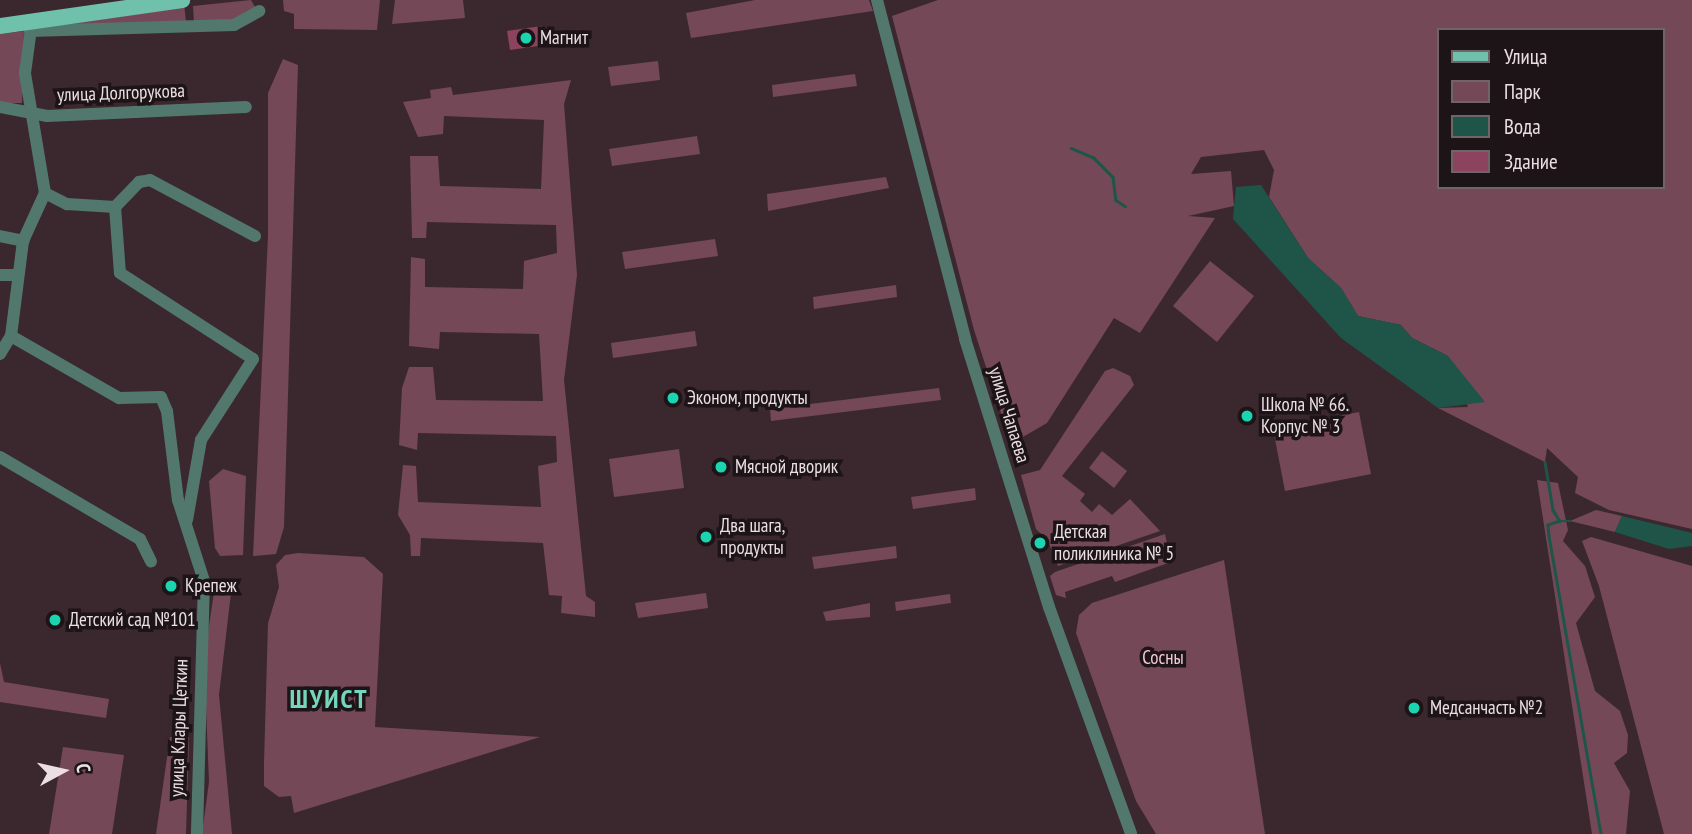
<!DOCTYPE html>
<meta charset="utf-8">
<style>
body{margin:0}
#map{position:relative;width:1692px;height:834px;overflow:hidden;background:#3b282e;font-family:"PT Sans Narrow",sans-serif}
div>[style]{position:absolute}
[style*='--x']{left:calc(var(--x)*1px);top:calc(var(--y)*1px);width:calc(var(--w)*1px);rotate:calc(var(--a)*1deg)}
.green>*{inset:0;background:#744857}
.water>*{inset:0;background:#1f5548}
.stream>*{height:2.5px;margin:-1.25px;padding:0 1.25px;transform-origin:1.25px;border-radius:1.25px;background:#1f5548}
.building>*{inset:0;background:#8b435e}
.minor>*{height:12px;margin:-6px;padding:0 6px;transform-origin:6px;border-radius:6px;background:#52786d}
.major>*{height:16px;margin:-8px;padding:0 8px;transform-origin:8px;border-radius:8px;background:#6fc1ab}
.dots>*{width:19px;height:19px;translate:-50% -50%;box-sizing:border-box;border:4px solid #1c1416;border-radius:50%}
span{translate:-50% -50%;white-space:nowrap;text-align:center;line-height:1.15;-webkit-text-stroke:7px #1c1416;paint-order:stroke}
.poi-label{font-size:19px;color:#ecdfe3}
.left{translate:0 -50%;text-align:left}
.street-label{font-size:19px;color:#ecdfe3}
.park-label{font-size:19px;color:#f5c9d6}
.district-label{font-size:26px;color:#75d6bd;font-weight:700;letter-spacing:2px}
.legend{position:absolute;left:1437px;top:28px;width:228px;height:161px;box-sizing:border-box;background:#1c1416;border:2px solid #6f6568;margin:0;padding:9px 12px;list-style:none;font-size:21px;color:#ecdfe3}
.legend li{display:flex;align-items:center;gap:14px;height:35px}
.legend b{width:35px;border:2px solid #6f6568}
.north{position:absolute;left:28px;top:736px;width:70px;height:70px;-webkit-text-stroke:5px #1c1416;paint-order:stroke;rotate:82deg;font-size:19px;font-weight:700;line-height:28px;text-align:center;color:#ecdfe3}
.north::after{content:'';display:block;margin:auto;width:24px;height:32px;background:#ecdfe3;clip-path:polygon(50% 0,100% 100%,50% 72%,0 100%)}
</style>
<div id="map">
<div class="green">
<div style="clip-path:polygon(251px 0,255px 7px,234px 22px,194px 22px,193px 6px)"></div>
<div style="clip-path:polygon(283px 0,380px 0,377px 30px,294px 29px,294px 14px,284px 11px)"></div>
<div style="clip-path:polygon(395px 0,463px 0,465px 18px,392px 24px)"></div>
<div style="clip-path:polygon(755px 0,869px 0,873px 11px,691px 38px,686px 13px)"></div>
<div style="clip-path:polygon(evenodd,938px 0,1692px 0,1692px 529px,1609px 510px,1575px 493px,1578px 477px,1547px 448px,1545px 462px,1438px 408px,1468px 407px,1448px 356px,1412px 338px,1401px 325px,1358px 316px,1341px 288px,1308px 258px,1269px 197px,1274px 170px,1264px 150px,1201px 157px,1191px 174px,1231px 171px,1234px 206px,1188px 216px,1215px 218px,1140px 333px,1114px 318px,1047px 423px,1011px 444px,974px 330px,892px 16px,938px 0,1438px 30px,1662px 30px,1662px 187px,1438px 187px,1438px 30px)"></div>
<div style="clip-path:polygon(184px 3px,186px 22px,58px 25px)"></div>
<div style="clip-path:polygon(24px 31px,22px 103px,0 103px,0 34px)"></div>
<div style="clip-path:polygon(283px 59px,298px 65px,284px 527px,276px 554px,253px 556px,268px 236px,268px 93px)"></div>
<div style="clip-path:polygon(658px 61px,660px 80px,611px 86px,608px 67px)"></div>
<div style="clip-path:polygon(855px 74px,857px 86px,773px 97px,772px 85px)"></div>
<div style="clip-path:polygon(571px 80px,564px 104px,577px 275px,564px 380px,586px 596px,595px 602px,595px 617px,561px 613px,562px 596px,549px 595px,543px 543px,421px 538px,420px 556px,411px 556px,410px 535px,398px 515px,403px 465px,416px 466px,418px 502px,541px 507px,538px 466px,557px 462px,556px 436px,418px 433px,417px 450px,399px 445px,402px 388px,409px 367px,433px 367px,436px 400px,543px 401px,539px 334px,440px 332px,439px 349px,409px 346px,411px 257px,425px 259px,425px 287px,523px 289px,524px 261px,557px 253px,556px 225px,427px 222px,426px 238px,412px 238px,410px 156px,438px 156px,440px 186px,541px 189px,544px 120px,444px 116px,443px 134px,418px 137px,403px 102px,431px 98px,430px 90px,451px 87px,453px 95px)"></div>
<div style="clip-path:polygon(697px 136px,700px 154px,612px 166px,609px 149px)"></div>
<div style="clip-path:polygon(886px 177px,889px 188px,768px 211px,767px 194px)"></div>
<div style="clip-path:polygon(715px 239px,718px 256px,625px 269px,622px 252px)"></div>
<div style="clip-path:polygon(1210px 261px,1254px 296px,1217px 342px,1173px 306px)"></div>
<div style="clip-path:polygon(896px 285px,897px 297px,814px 309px,813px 297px)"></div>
<div style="clip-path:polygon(695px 331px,697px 346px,613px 358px,611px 343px)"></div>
<div style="clip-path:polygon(1113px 368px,1130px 376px,1134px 385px,1062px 476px,1085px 494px,1080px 501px,1092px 512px,1099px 504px,1112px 515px,1130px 499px,1160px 531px,1058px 566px,1048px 541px,1036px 529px,1021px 475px,1040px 470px,1105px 371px)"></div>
<div style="clip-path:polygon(939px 388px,941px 400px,771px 421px,770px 409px)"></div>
<div style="clip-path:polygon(1359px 412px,1371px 474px,1285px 491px,1273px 429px)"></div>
<div style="clip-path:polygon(679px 449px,684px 488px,614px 497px,609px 459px)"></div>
<div style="clip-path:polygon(1102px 451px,1127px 471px,1114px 488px,1089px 468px)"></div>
<div style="clip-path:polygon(223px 469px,246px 476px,243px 555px,220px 556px,215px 548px,209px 481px)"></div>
<div style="clip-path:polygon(1537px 480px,1558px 483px,1568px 530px,1563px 541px,1585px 566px,1595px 597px,1576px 623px,1595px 691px,1620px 711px,1628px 735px,1627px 753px,1614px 763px,1630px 791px,1626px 834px,1592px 834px)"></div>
<div style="clip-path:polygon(975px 488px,976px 500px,913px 509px,911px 497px)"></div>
<div style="clip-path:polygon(1596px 510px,1622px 516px,1615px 532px,1570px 521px)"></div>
<div style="clip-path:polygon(1165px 534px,1171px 562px,1115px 582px,1112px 576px,1065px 592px,1066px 598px,1056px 595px,1050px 576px,1055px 572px)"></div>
<div style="clip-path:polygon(1591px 537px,1692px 566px,1692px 834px,1664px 834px,1599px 586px,1582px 541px)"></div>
<div style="clip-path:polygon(896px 546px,897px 558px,814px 569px,812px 557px)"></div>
<div style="clip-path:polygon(298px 553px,364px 557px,383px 574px,375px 727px,540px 737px,294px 813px,291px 796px,279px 797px,264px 786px,264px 763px,268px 623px,279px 587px,276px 565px,285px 555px)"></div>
<div style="clip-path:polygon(1224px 560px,1265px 834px,1156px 834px,1136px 801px,1076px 633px,1079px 615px,1092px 603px)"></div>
<div style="clip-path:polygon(215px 586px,231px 593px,219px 695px,232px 834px,202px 834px,209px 782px,204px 658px)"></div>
<div style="clip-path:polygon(706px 593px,708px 608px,638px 618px,635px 603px)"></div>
<div style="clip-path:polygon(950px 594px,951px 603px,896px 611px,895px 602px)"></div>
<div style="clip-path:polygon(870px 603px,870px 617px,826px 621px,823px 612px)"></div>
<div style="clip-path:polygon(0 663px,4px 682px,109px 699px,106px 718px,0 702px)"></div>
<div style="clip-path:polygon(170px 737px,189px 737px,186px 834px,156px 834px)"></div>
<div style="clip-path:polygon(63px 747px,124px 755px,112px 834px,49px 834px)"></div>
</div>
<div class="water">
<div style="clip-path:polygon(1261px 185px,1308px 258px,1341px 288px,1358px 316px,1401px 325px,1412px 338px,1448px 356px,1485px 402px,1438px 408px,1341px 338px,1233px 219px,1236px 187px)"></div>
<div style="clip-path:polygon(1622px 516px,1692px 533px,1692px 546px,1669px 549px,1615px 532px)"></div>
</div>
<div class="stream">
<div style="--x:1071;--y:148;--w:25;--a:23"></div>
<div style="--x:1094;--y:158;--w:27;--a:45"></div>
<div style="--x:1113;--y:177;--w:23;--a:83"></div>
<div style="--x:1116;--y:200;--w:11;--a:34"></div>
<div style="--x:1545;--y:462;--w:49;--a:80.5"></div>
<div style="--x:1553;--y:510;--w:13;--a:58"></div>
<div style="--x:1560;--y:521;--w:10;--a:0"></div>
<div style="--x:1560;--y:521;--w:13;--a:162"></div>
<div style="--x:1548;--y:525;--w:11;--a:85"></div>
<div style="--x:1549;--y:536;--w:303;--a:80.1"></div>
</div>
<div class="building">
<div style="clip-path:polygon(542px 26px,545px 45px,510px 50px,507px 31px)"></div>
</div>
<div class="minor">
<div style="--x:877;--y:0;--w:350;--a:75.4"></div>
<div style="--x:965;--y:339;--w:281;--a:72.6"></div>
<div style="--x:1049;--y:607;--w:241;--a:70.1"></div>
<div style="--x:30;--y:31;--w:204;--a:-1.7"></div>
<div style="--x:234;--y:25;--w:29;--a:-29"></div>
<div style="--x:0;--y:107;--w:48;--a:10.8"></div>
<div style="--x:47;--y:116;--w:199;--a:-2.6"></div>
<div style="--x:45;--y:193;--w:25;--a:27"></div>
<div style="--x:67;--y:204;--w:48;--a:3.6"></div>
<div style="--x:115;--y:207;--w:66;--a:85.7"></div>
<div style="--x:120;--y:273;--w:158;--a:32.9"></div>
<div style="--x:253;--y:359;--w:96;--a:122.7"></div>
<div style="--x:201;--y:440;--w:81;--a:99.9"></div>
<div style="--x:115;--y:207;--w:35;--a:-46"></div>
<div style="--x:139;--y:182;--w:11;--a:-10"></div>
<div style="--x:150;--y:180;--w:119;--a:28.1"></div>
<div style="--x:0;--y:236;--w:24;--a:12"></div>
<div style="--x:0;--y:275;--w:16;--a:0"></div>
<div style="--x:11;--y:336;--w:125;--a:29.9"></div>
<div style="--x:119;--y:398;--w:42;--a:-1.4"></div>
<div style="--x:161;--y:397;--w:15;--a:67"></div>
<div style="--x:167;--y:411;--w:90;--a:83"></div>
<div style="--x:178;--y:500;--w:85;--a:72.2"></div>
<div style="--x:204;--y:581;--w:253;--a:91.6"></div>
<div style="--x:0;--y:354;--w:21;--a:-59"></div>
<div style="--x:11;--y:336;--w:96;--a:-82.8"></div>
<div style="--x:23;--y:241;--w:53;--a:-65.4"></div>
<div style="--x:45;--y:193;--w:122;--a:-99.5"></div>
<div style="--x:25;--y:73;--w:52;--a:-82.3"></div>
<div style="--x:0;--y:457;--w:162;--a:30.4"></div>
<div style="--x:140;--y:539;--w:25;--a:64"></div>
</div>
<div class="major">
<div style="--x:0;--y:26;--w:184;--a:-8.1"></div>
</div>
<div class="dots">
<div style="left:526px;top:38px;background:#1bd5b1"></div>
<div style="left:673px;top:398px;background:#1bd5b1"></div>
<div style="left:1247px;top:416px;background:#1bd5b1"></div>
<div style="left:721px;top:467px;background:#1bd5b1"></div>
<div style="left:706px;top:537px;background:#1bd5b1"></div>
<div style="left:1040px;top:543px;background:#1bd5b1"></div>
<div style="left:171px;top:586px;background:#1bd5b1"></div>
<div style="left:55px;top:620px;background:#1bd5b1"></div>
<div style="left:1414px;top:708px;background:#1bd5b1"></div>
</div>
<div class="poi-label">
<span class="left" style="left:540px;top:38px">Магнит</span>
<span class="left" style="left:687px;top:398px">Эконом, продукты</span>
<span class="left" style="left:1261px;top:416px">Школа № 66.<br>Корпус № 3</span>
<span class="left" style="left:735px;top:467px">Мясной дворик</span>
<span class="left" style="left:720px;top:537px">Два шага,<br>продукты</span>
<span class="left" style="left:1054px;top:543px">Детская<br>поликлиника № 5</span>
<span class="left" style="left:185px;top:586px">Крепеж</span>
<span class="left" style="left:69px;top:620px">Детский сад №101</span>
<span class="left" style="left:1430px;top:708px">Медсанчасть №2</span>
</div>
<div class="street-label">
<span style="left:121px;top:93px;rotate:-2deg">улица Долгорукова</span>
<span style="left:1009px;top:415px;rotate:73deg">улица Чапаева</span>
<span style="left:179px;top:728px;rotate:-88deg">улица Клары Цеткин</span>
</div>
<div class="park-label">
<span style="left:1163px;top:658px">Сосны</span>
</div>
<div class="district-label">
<span style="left:329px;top:699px">ШУИСТ</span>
</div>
<ul class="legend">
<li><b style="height:9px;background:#6fc1ab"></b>Улица</li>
<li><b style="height:19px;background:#744857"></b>Парк</li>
<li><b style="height:19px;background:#1f5548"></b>Вода</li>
<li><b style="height:19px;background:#8b435e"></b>Здание</li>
</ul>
<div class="north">С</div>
</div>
